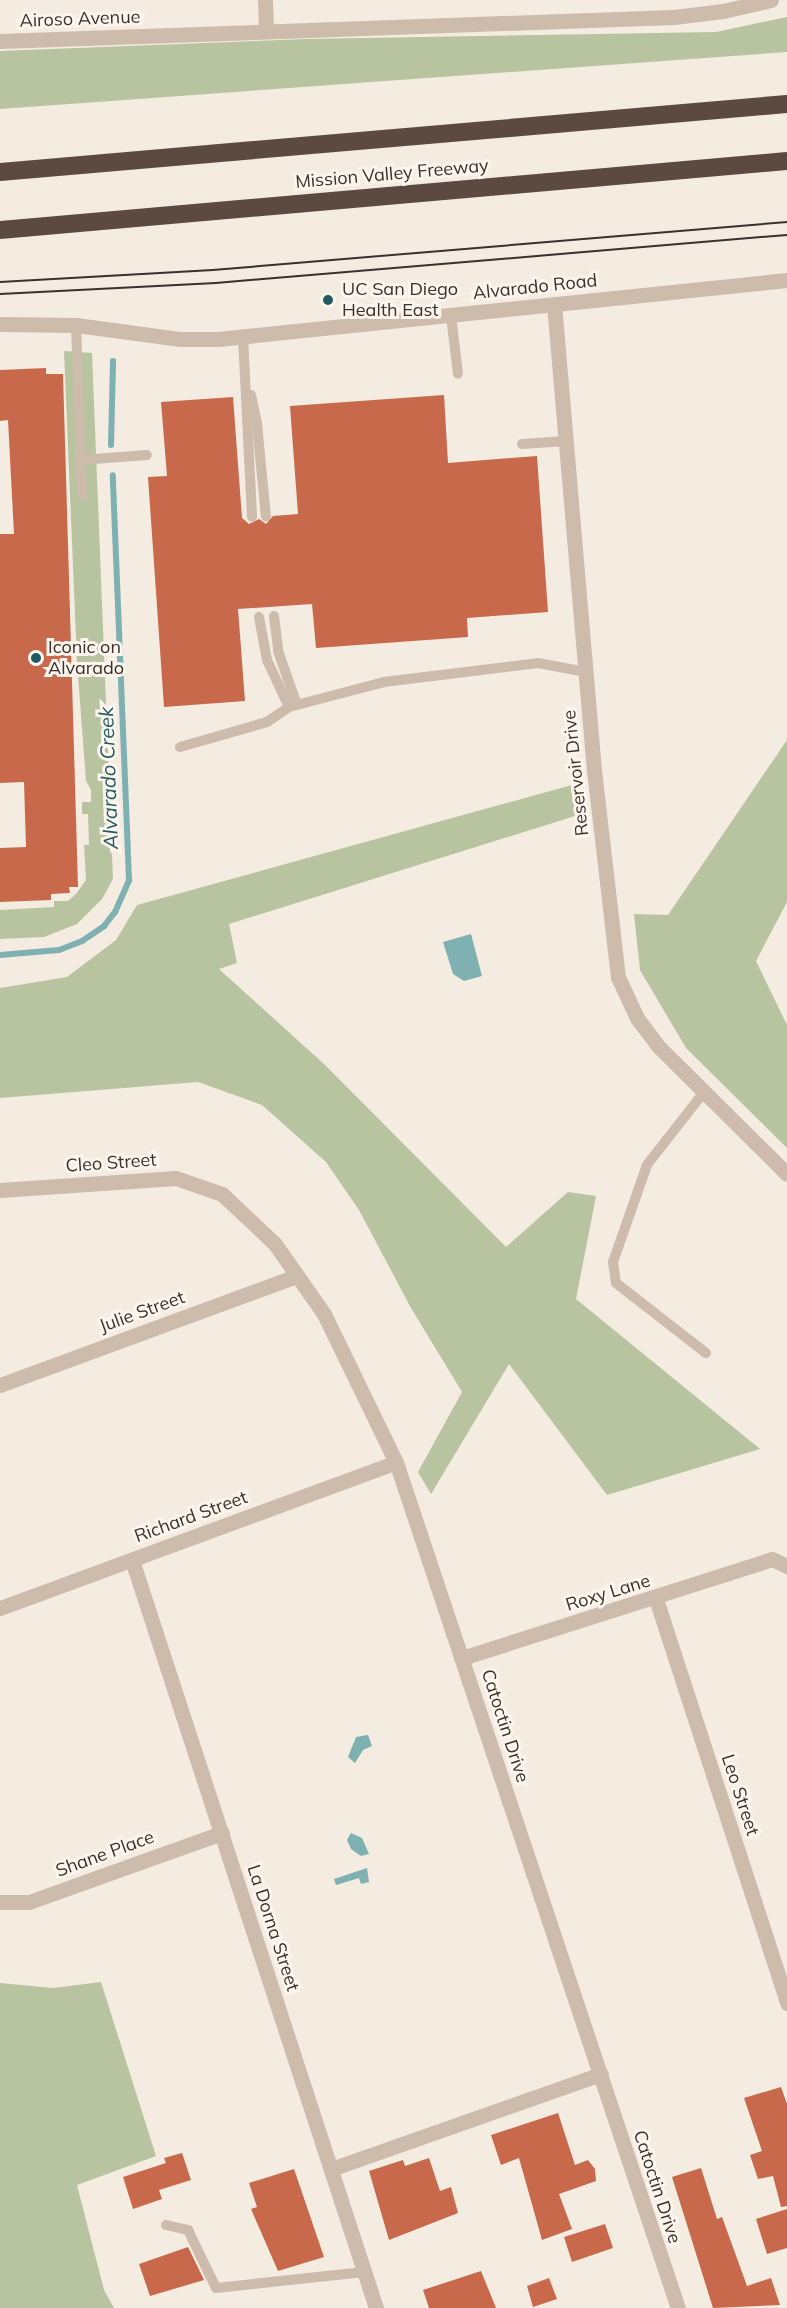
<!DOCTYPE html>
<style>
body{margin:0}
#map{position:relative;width:787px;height:2308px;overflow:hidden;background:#f4ebe1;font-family:Mulish,sans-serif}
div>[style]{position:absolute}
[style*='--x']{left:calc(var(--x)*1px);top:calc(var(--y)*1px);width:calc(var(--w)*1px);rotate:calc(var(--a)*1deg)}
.green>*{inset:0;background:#b8c4a0}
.water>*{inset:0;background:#7fb0b2}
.stream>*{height:6px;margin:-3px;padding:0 3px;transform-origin:3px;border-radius:3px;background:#7fb0b2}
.building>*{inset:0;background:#c8694b}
.service>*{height:10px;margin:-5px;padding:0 5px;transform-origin:5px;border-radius:5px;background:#cdbbac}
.minor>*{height:15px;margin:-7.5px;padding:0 7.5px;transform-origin:7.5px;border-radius:7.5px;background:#cdbbac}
.tertiary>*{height:15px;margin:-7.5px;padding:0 7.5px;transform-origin:7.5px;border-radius:7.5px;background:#cdbbac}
.motorway>*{height:18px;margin:-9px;padding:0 9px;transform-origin:9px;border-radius:9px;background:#5c4a42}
.tram>*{height:1.5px;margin:-0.75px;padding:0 0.75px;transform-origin:0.75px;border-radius:0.75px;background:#3b302b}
.dots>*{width:16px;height:16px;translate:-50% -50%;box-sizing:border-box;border:3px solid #fbf5ee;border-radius:50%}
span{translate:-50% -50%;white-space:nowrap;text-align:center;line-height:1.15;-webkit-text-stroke:6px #fbf5ee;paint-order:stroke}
.street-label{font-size:18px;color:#3b302b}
.poi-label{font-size:18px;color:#3b302b}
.left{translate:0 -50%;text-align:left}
.water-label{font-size:20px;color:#1f5a5e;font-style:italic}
</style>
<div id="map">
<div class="green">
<div style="clip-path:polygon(787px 17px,787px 52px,0 109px,0 51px,306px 39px,716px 32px)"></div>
<div style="clip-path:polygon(64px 351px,92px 353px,113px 879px,102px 899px,77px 924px,44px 937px,0 939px,0 910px,54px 907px,54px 901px,68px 901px,76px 894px,86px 880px,84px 845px,89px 845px,88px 814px,82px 814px,82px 802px,91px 802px,91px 790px,86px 781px,77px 662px)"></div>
<div style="clip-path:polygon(787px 740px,787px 902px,756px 961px,787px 1025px,787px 1148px,686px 1048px,640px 970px,634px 914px,668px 915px)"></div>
<div style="clip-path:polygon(572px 785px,575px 816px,229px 924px,237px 963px,219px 969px,324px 1064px,506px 1247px,568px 1192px,596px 1196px,576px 1299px,760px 1449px,607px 1495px,509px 1364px,431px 1494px,418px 1472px,462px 1392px,411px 1308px,359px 1210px,326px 1162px,262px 1105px,198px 1082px,0 1098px,0 988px,67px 977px,116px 940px,137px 905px)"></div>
<div style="clip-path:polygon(101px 1982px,156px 2156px,77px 2185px,104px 2290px,114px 2308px,0 2308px,0 1983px,53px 1988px)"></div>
</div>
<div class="water">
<div style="clip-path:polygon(471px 934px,482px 976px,464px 981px,453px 974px,443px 942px)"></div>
<div style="clip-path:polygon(368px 1735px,372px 1746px,363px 1750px,355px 1763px,348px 1757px,356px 1737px)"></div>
<div style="clip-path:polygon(351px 1833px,362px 1838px,369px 1854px,361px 1856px,351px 1849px,347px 1840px)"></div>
<div style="clip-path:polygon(367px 1868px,369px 1882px,361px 1884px,359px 1878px,336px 1885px,334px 1879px)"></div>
</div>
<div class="stream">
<div style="--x:111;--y:445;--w:84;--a:-88.6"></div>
<div style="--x:0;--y:955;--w:59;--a:-4.8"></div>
<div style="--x:59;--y:950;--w:25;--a:-21"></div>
<div style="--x:82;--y:941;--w:27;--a:-34"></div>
<div style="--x:104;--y:926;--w:18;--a:-52"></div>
<div style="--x:115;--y:912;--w:35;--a:-66"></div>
<div style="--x:129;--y:880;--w:405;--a:-92.3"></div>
</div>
<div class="building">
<div style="clip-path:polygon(46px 368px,46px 374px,63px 374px,78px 887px,69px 887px,70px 893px,51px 894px,51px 900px,0 902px,0 848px,26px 847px,24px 782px,0 783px,0 534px,14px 534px,8px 420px,0 421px,0 370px)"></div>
<div style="clip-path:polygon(444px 395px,448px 463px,537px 456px,548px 612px,467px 618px,468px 637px,316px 648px,312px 604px,238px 609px,245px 701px,164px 707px,148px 477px,167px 476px,161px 402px,233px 397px,242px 518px,249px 524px,259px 519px,266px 524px,273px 516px,298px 514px,290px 406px)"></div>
<div style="clip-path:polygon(781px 2087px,787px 2104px,787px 2206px,781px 2207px,773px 2176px,758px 2179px,750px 2155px,762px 2151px,744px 2098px)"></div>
<div style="clip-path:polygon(558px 2113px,575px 2165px,588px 2160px,595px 2169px,596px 2181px,559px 2194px,572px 2229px,542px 2240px,519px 2158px,501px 2165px,491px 2135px)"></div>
<div style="clip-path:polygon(182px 2153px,191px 2180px,159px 2190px,162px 2199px,133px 2209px,123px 2177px,166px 2163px,164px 2158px)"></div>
<div style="clip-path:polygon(429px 2158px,440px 2191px,451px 2187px,458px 2213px,389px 2240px,369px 2171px,403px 2160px,405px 2166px)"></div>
<div style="clip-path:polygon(701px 2168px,717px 2219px,722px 2217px,747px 2286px,771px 2278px,780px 2305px,713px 2308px,672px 2177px)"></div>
<div style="clip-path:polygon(294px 2169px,324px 2257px,278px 2271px,251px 2209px,257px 2207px,249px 2183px)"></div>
<div style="clip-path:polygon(787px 2209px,787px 2248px,767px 2254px,756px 2219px)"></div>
<div style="clip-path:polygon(605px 2224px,613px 2248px,572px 2262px,564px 2237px)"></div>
<div style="clip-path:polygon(188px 2247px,204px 2280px,150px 2296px,139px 2264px)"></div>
<div style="clip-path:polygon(481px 2271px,496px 2308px,429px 2308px,423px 2290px)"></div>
<div style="clip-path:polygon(549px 2278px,557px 2299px,533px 2307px,527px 2286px)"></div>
</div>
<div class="service">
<div style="--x:451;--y:316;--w:58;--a:83.1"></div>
<div style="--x:76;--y:325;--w:171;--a:88"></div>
<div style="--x:243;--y:338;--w:179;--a:87.1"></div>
<div style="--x:251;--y:395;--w:30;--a:78"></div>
<div style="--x:257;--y:424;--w:93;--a:84.5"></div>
<div style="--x:522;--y:444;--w:44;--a:-3.9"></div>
<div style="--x:81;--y:460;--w:66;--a:-4.3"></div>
<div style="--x:274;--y:616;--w:35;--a:83"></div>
<div style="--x:278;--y:651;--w:57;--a:70.6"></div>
<div style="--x:259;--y:617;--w:44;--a:79.5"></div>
<div style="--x:267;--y:660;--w:52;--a:64.9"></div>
<div style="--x:180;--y:747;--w:91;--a:-16"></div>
<div style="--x:267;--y:722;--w:27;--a:-34"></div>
<div style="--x:289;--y:707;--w:98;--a:-14.7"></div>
<div style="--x:384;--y:682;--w:155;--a:-7"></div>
<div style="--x:538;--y:663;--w:49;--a:10.6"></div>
<div style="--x:704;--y:1092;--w:93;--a:128"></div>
<div style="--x:647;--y:1165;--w:103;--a:109.3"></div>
<div style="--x:613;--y:1262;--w:21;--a:82"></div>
<div style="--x:616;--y:1283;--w:114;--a:37.9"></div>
<div style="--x:166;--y:2225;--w:23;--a:13"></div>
<div style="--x:188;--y:2230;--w:64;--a:64.2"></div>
<div style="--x:216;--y:2288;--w:149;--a:-6.2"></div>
</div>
<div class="minor">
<div style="--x:265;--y:0;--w:31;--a:88"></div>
<div style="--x:0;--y:1190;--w:176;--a:-3.9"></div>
<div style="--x:176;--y:1178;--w:49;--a:19.2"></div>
<div style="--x:222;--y:1194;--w:73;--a:43.3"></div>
<div style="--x:275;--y:1244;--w:85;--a:55"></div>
<div style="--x:324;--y:1314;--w:165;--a:64.1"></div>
<div style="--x:396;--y:1462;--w:892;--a:71.57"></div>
<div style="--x:0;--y:1385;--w:316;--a:-20.2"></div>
<div style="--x:132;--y:1560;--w:787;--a:71.93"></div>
<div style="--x:656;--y:1599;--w:425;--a:72"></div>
<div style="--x:0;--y:1608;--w:422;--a:-20.2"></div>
<div style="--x:462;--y:1658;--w:325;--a:-17.7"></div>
<div style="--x:772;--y:1559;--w:17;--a:25"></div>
<div style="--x:0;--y:1902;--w:29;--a:0"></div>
<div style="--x:29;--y:1902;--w:205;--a:-19.7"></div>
<div style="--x:331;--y:2169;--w:286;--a:-19.4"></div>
</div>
<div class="tertiary">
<div style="--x:0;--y:41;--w:674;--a:-2.04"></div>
<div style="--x:674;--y:17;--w:49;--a:-7"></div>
<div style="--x:723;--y:11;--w:49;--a:-12.9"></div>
<div style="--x:554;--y:304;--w:468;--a:85.1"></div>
<div style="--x:594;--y:770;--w:208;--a:83.4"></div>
<div style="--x:618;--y:977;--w:45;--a:65.1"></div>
<div style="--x:637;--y:1018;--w:36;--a:53"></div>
<div style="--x:659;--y:1047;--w:180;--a:44.8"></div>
<div style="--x:0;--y:324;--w:76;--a:0.8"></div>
<div style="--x:76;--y:325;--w:104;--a:7.7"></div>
<div style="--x:179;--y:339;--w:39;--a:0"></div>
<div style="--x:218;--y:339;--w:572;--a:-5.92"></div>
</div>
<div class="motorway">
<div style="--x:0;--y:172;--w:790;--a:-4.94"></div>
<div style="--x:0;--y:230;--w:790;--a:-5.01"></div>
</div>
<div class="tram">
<div style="--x:0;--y:282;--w:213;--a:-3.2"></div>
<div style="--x:213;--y:270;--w:576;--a:-4.78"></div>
<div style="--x:0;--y:294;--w:216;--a:-2.9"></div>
<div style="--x:216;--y:283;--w:573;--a:-4.81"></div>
</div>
<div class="dots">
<div style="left:328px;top:300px;background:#1f5a5e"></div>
<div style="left:36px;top:658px;background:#1f5a5e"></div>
</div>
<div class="street-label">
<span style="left:80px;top:19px;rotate:-2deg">Airoso Avenue</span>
<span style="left:392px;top:174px;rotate:-5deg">Mission Valley Freeway</span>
<span style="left:535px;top:287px;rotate:-6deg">Alvarado Road</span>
<span style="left:576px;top:773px;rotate:-96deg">Reservoir Drive</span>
<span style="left:111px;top:1163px;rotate:-4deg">Cleo Street</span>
<span style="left:142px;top:1312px;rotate:-20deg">Julie Street</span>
<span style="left:191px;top:1517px;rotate:-20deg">Richard Street</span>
<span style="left:608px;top:1593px;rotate:-17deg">Roxy Lane</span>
<span style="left:505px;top:1726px;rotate:72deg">Catoctin Drive</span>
<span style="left:740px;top:1795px;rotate:72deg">Leo Street</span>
<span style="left:105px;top:1854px;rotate:-20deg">Shane Place</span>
<span style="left:273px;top:1928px;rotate:72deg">La Dorna Street</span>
<span style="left:657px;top:2187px;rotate:72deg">Catoctin Drive</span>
</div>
<div class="poi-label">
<span class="left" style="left:342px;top:300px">UC San Diego<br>Health East</span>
<span class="left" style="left:48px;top:658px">Iconic on<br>Alvarado</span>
</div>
<div class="water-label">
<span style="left:108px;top:778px;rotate:-92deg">Alvarado Creek</span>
</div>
</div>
